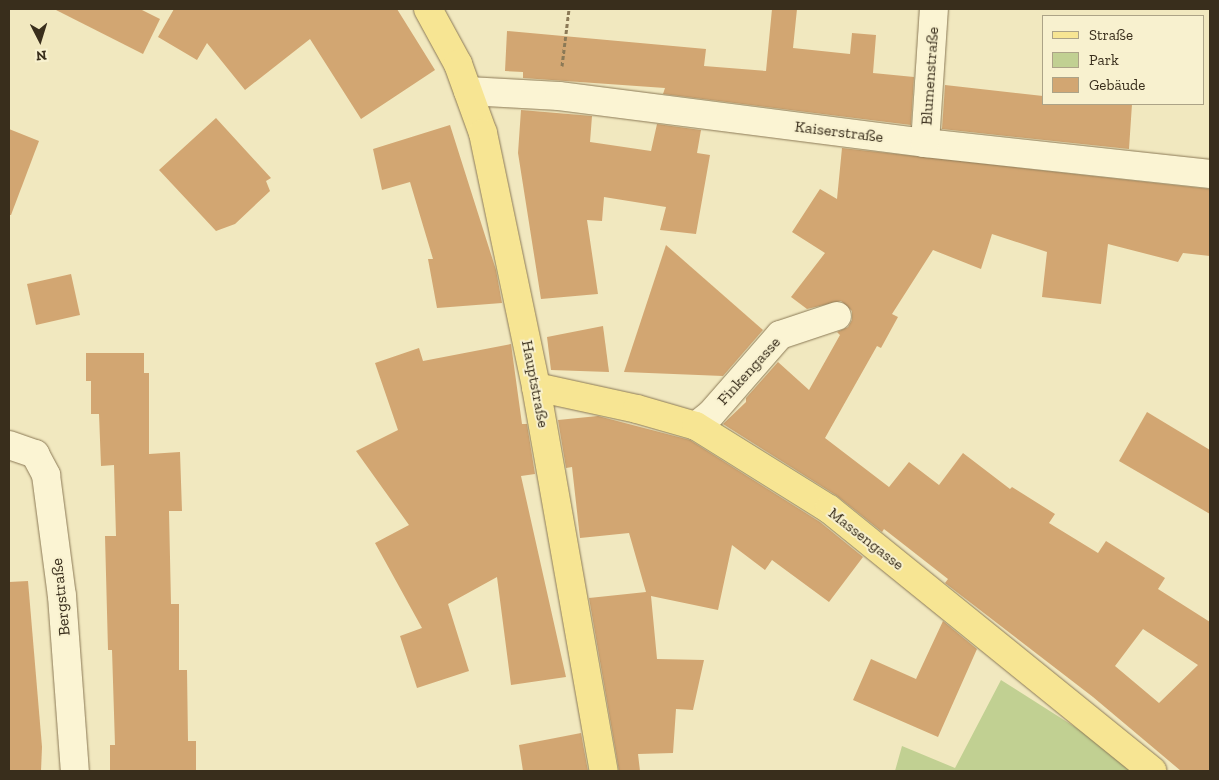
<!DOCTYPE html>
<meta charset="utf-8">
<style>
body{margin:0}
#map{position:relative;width:1219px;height:780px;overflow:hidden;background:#f1e8bf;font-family:"Zilla Slab",serif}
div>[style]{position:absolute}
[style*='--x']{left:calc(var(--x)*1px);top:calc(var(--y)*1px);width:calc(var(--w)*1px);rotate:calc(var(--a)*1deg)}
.green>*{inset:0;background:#c1d092}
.building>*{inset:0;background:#d2a672}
.path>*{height:3px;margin-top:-1.5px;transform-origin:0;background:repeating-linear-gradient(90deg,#8b7956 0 4px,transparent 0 6.5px)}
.roads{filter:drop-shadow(0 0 1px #8b7956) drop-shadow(0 0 1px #8b7956)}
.minor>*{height:28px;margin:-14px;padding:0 14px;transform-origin:14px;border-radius:14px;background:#fbf4d3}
.major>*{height:28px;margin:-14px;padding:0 14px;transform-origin:14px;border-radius:14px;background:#f7e593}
span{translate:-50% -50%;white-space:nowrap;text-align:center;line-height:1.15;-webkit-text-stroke:4px #f8f1cf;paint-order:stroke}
.street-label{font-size:16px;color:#392e1c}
.frame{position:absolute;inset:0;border:10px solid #392e1c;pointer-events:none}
.legend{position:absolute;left:1042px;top:15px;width:162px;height:90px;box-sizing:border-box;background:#f8f1cf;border:1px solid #aca387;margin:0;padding:6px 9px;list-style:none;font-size:15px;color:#392e1c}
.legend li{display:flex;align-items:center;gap:10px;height:25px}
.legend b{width:25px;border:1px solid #aca387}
.north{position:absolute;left:15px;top:15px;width:50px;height:50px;-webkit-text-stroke:4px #f8f1cf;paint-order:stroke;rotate:175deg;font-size:14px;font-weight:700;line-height:20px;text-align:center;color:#392e1c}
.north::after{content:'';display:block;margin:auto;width:18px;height:22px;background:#392e1c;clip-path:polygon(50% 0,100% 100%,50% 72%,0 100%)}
</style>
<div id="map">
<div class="green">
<div style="clip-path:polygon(1001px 680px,1086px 734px,1130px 771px,895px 771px,902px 746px,955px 768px)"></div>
</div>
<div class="building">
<div style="clip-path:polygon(54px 9px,140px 9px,160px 19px,143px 54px)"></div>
<div style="clip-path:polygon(174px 9px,397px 9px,435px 70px,361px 119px,310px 39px,245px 90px,207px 43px,197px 60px,158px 37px)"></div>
<div style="clip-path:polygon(772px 9px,797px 9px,793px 48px,850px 54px,852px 33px,876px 35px,873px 73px,914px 77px,911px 125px,663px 94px,665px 88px,523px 78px,523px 72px,505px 71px,507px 31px,706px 49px,704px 66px,766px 71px)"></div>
<div style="clip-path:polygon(945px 85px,1043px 96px,1043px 104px,1132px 104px,1129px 149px,942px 129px)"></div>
<div style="clip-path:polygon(521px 110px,592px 116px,590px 142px,651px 151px,657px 124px,701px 130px,697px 153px,710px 155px,696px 234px,660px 230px,666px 207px,604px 197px,602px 221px,587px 220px,598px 294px,541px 299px,518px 153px)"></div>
<div style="clip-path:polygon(216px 118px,271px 178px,266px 181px,270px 191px,235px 224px,216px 231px,159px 170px)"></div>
<div style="clip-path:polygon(450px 125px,496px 270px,502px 303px,437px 308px,428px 259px,433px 259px,410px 182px,382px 190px,373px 149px)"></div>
<div style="clip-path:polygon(9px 129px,39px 141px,11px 215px,9px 215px)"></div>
<div style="clip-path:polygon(evenodd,842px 148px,1210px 189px,1210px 256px,1183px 253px,1178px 262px,1108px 244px,1101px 304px,1042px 297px,1047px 252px,992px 234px,981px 269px,933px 250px,892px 314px,898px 317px,881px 348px,877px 346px,825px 438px,889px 487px,909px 462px,939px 485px,963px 453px,1010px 489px,1012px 487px,1055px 514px,1049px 523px,1098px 553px,1106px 541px,1165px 578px,1158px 589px,1210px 622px,1210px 771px,1181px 771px,1093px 697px,945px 583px,948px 579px,884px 529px,882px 532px,837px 496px,723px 424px,746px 402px,746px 398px,778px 362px,809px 390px,840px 335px,837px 332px,848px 327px,852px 320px,852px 311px,841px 301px,807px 309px,791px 297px,825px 253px,792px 232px,820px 189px,837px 199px,842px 148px,1143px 629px,1198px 665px,1159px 703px,1115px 666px,1143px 629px)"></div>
<div style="clip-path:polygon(666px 245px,763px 330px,723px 376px,624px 372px)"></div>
<div style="clip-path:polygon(71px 274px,80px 315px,36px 325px,27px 284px)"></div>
<div style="clip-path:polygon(603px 326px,609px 372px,551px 370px,547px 337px)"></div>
<div style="clip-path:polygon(511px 344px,522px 424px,527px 424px,535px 474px,521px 476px,566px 677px,511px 685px,497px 577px,448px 604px,469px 671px,417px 688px,400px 636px,422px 628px,375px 543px,409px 525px,356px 451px,398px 430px,375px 363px,419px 348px,423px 361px)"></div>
<div style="clip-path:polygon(86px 353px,144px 353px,144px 373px,149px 373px,149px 454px,180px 452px,182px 511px,169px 511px,171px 604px,179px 604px,179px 670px,187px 670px,188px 741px,196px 741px,196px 771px,110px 771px,110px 745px,115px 745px,112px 650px,108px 650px,105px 536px,116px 536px,114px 465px,101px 466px,99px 414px,91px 414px,91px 381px,86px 381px)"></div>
<div style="clip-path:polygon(1147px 412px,1210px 450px,1210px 514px,1119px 461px)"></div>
<div style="clip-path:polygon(598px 416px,690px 440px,820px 522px,863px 557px,829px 602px,772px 560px,765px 570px,732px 545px,718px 610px,651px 596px,657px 659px,704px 660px,693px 710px,676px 709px,673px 753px,638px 754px,640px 771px,619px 771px,589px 598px,646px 592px,629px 533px,580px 538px,572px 467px,566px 468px,558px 420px)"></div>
<div style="clip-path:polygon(28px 581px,42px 747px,41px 771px,9px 771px,9px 582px)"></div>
<div style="clip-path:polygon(943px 621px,977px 649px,938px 737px,853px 700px,871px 659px,916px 679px)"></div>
<div style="clip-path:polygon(581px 733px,588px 771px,523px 771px,519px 745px)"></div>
</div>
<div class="path">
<div style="--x:562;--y:66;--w:57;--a:-83"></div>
</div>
<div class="roads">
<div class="minor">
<div style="--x:468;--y:91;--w:91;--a:3.1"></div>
<div style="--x:559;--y:96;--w:369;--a:7.3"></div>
<div style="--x:925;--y:143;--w:287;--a:6.2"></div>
<div style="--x:925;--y:143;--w:134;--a:-86.2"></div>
<div style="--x:696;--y:426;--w:19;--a:-39"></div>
<div style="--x:711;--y:414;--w:105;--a:-48.9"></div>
<div style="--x:780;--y:335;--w:60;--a:-18.4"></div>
<div style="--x:9;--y:445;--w:28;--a:19"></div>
<div style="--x:35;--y:454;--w:24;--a:62"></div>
<div style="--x:46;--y:475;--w:122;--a:82.5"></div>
<div style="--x:62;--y:596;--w:175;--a:85.8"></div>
</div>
<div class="major">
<div style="--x:428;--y:9;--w:63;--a:61.4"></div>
<div style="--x:458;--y:64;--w:73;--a:70.1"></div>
<div style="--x:483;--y:133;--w:259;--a:78.2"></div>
<div style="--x:536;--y:387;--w:390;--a:80"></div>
<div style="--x:536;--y:387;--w:103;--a:12.3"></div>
<div style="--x:637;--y:409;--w:61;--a:16.1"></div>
<div style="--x:696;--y:426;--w:157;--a:32"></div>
<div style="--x:829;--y:509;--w:416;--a:39"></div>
</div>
</div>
<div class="street-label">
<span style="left:930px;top:76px;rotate:-86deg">Blumenstraße</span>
<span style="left:839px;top:132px;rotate:7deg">Kaiserstraße</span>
<span style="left:749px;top:371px;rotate:-48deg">Finkengasse</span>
<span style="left:535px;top:384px;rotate:79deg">Hauptstraße</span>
<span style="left:866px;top:539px;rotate:38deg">Massengasse</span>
<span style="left:61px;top:597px;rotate:-96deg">Bergstraße</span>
</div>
<div class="frame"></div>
<ul class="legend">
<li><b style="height:6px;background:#f7e593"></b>Straße</li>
<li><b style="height:14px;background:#c1d092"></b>Park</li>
<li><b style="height:14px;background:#d2a672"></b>Gebäude</li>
</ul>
<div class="north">N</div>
</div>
